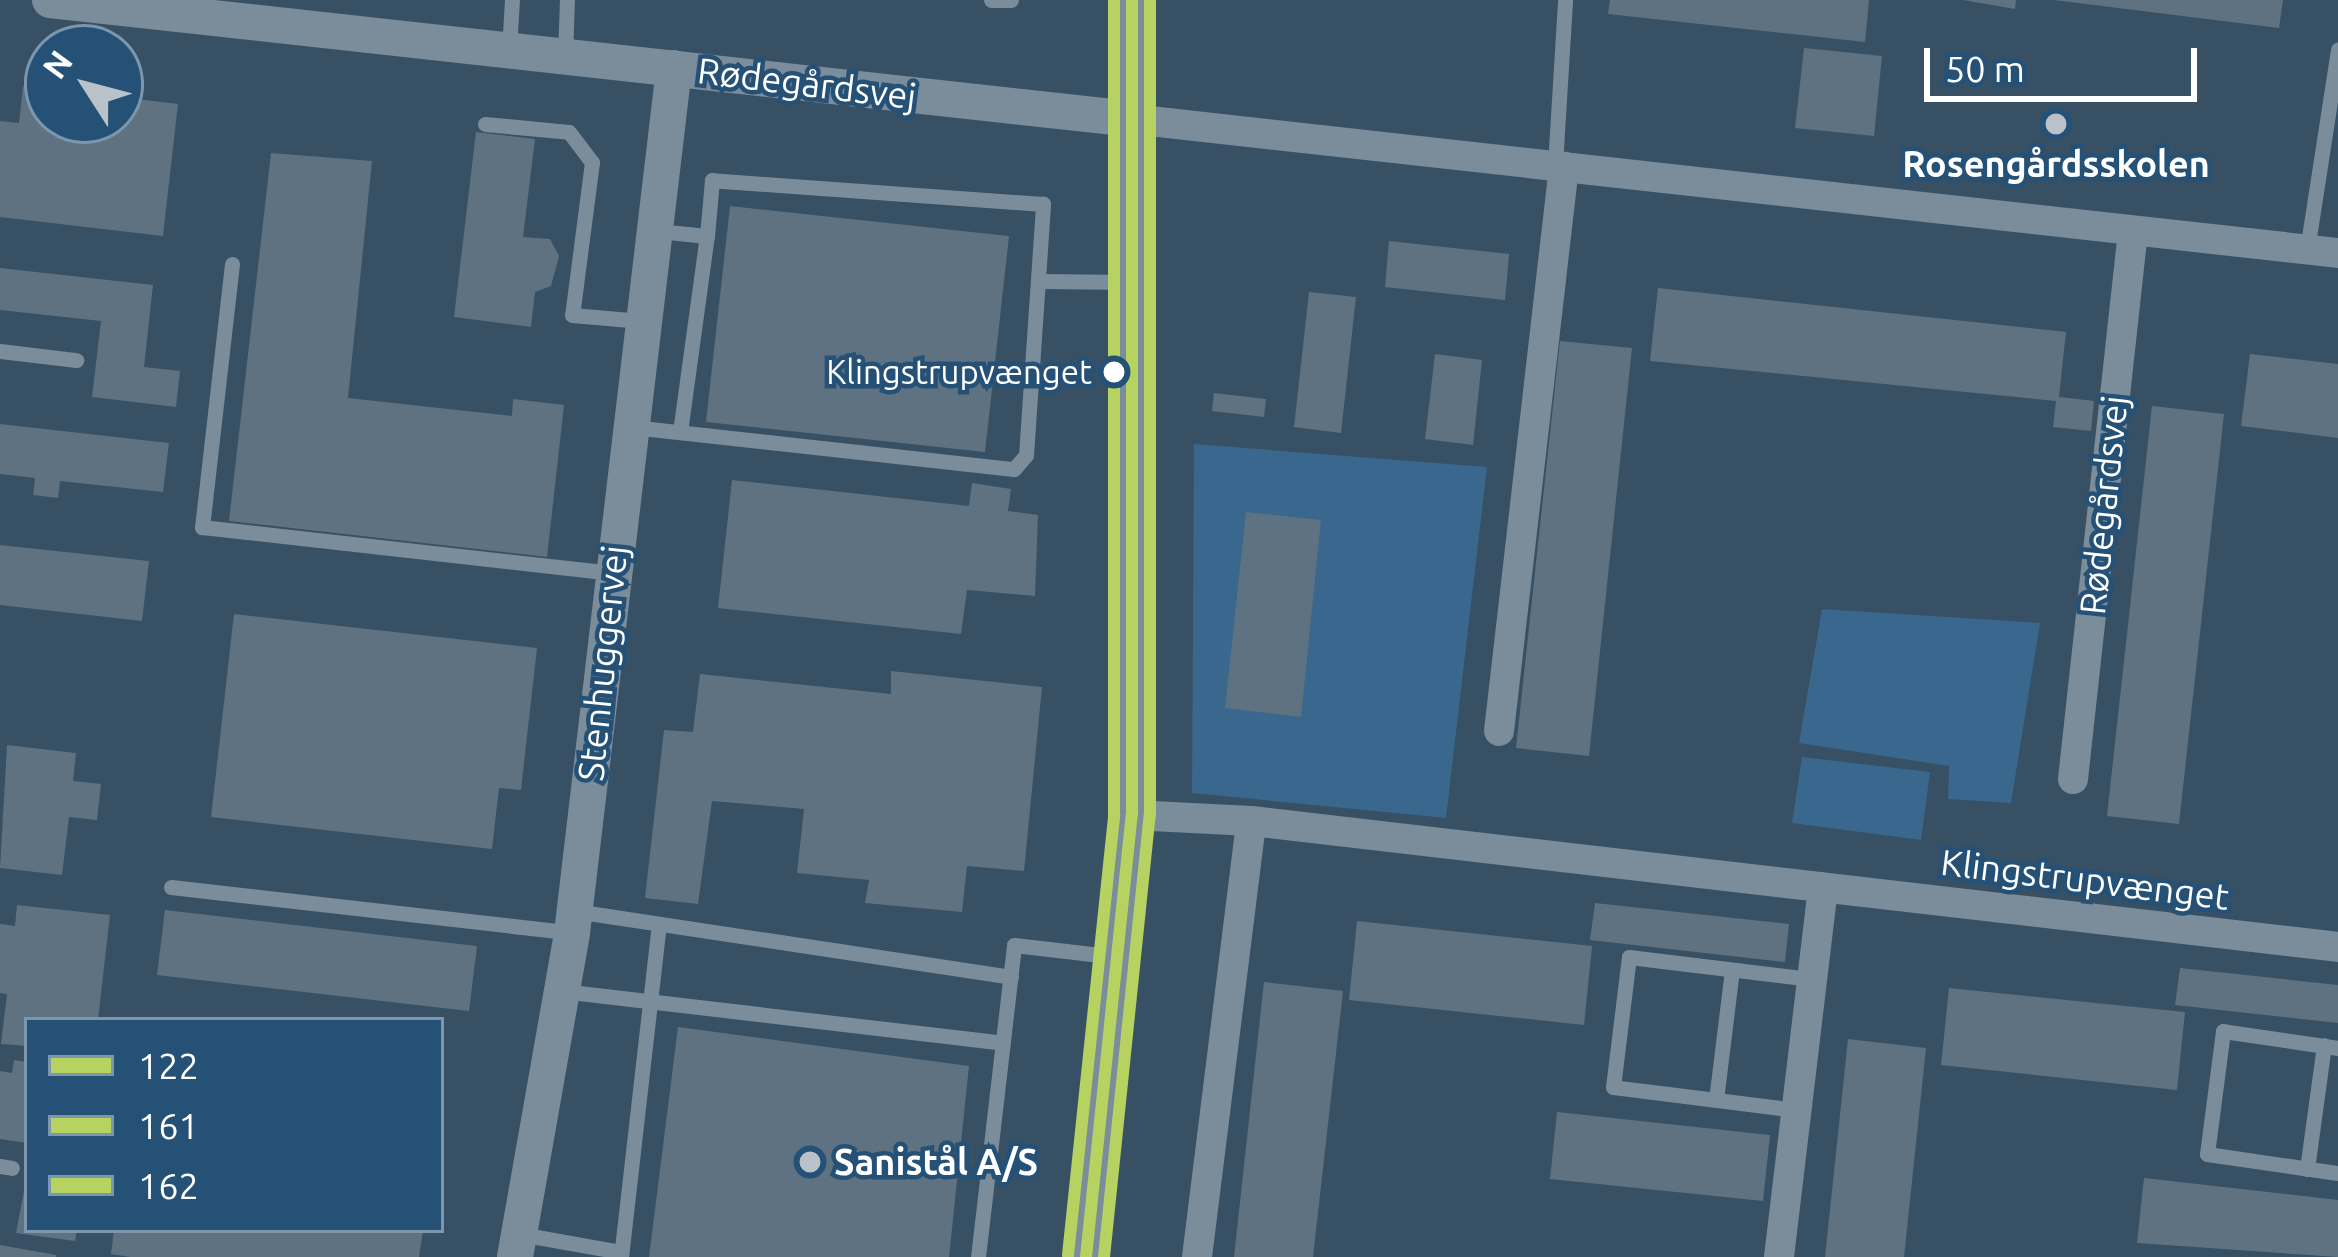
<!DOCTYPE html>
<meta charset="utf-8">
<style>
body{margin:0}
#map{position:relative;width:2338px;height:1257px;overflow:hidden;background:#375064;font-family:Ubuntu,sans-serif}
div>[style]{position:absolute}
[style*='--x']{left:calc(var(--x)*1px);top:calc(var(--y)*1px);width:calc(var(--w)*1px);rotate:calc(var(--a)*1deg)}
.green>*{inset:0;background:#39678d}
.building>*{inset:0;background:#5f7281}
.service>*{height:15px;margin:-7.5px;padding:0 7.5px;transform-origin:7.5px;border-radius:7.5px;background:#7b8c9b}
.minor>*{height:30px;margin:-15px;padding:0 15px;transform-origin:15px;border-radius:15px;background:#7b8c9b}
.tertiary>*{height:36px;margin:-18px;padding:0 18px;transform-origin:18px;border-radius:18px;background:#7b8c9b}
.bus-1>*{height:12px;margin:-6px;padding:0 6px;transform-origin:6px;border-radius:6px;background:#b6d361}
.bus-2>*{height:12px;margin:-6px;padding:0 6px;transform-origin:6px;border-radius:6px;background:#b6d361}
.bus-3>*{height:12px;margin:-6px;padding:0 6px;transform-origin:6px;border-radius:6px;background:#b6d361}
.dots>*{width:33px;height:33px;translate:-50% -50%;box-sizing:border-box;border:6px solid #255176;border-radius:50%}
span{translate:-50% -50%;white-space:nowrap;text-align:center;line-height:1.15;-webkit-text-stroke:9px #255176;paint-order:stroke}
.bus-label{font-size:33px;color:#fff}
.right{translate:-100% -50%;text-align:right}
.street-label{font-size:36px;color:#fff}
.poi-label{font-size:36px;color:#fff;font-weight:700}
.left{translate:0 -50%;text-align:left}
.legend{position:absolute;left:24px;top:1017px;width:420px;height:216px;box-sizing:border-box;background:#255176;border:3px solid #7c97ad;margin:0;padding:15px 21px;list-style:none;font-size:36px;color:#fff}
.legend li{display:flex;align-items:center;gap:24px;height:60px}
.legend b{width:60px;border:3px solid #7c97ad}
.north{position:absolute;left:24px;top:24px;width:120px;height:120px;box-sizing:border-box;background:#255176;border:3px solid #7c97ad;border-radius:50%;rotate:306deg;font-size:33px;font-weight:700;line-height:48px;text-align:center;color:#fff}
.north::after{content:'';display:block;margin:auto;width:42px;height:54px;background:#b9c2c9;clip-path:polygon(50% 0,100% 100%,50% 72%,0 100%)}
.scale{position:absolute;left:1924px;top:48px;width:273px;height:54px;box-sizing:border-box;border:6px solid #fff;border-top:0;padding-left:15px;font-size:36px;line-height:42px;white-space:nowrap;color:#fff;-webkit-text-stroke:9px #255176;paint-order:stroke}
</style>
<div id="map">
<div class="green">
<div style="clip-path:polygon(1194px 444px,1487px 467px,1446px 818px,1192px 793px)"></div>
<div style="clip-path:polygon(1822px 609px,2040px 623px,2011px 803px,1948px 799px,1949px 766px,1799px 743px)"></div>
<div style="clip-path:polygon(1802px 757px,1930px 772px,1921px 840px,1792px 823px)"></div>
</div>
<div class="building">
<div style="clip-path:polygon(1610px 0,1869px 0,1865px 42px,1608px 14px)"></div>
<div style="clip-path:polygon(1963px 0,2016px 0,2015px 9px)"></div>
<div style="clip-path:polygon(2054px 0,2283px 0,2279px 28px)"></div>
<div style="clip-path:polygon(1804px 48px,1882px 56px,1874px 136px,1795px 128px)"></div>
<div style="clip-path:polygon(23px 86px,48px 89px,48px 120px,120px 120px,120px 97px,178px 104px,163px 236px,0 217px,0 121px,19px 123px)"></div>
<div style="clip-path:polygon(476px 132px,535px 139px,523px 237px,550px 239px,559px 256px,551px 286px,535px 292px,531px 327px,454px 317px)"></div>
<div style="clip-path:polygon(271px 153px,372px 161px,348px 398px,512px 416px,513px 399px,564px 405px,547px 557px,229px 521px)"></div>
<div style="clip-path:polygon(730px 206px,1009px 236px,985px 452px,706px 422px)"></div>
<div style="clip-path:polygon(1389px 241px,1509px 254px,1505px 300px,1385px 287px)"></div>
<div style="clip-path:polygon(0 268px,153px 285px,144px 367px,180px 371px,176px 407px,92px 397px,101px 321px,0 310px)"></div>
<div style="clip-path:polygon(1658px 288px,2066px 332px,2059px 397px,2094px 401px,2091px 431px,2053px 427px,2056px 401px,1650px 361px)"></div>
<div style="clip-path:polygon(1309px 292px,1356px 297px,1341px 433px,1294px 427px)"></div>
<div style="clip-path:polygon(1560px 341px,1632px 348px,1589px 756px,1516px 748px)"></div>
<div style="clip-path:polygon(1435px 354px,1482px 360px,1473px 445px,1425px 439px)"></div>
<div style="clip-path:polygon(2250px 354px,2338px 364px,2338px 438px,2241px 426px)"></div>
<div style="clip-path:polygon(1214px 393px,1266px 399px,1264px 417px,1212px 411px)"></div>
<div style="clip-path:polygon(2152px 406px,2224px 414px,2179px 824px,2107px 816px)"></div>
<div style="clip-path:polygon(0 424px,169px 443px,163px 492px,60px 481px,58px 498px,33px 495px,35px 478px,0 474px)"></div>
<div style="clip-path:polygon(732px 480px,969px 506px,972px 483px,1011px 489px,1008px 511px,1038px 515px,1035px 596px,967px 590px,961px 634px,718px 608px)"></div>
<div style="clip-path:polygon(1246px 512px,1321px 520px,1301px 717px,1225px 708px)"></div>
<div style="clip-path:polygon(0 545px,149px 561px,142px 621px,0 605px)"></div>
<div style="clip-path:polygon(234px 614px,537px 648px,521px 790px,499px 788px,492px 849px,211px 817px)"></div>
<div style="clip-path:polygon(891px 671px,1042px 687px,1024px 871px,967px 866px,962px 912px,865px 903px,869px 880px,797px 873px,804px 809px,712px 801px,698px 904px,645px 898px,664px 730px,693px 732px,700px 674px,891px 694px)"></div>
<div style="clip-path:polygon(7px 745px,76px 753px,73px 781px,101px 784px,97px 820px,69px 817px,62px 875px,0 868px)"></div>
<div style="clip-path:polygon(1595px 903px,1789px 924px,1785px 962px,1590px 940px)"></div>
<div style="clip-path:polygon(17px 905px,110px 915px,98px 1020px,27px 1020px,27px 1046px,1px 1044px,7px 994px,0 993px,0 924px,15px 926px)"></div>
<div style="clip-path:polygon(165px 910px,477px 946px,469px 1011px,157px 975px)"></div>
<div style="clip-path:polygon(1357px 921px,1592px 946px,1584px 1025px,1349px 1000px)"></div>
<div style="clip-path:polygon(2180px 968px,2338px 985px,2338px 1023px,2175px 1005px)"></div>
<div style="clip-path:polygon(1264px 982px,1343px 991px,1313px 1257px,1234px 1257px)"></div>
<div style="clip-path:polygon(1949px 988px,2185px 1012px,2177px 1090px,1941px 1065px)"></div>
<div style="clip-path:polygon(678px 1027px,969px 1066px,949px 1257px,649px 1257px)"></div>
<div style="clip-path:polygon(1848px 1039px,1926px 1048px,1904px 1257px,1825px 1257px)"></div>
<div style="clip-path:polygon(14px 1060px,27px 1062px,27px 1143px,0 1139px,0 1071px,12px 1073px)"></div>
<div style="clip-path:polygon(1557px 1112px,1770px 1135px,1763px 1201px,1550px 1179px)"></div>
<div style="clip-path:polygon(2144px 1178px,2338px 1200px,2338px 1257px,2137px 1243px)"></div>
<div style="clip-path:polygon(24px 1191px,27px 1230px,77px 1230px,75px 1241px,16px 1233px)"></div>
<div style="clip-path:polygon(114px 1230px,423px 1230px,419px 1257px,130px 1257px,111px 1254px)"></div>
<div style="clip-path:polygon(0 1245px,56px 1255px,56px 1257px,0 1257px)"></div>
</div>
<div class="service">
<div style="--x:991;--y:0;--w:20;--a:0"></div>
<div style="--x:509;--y:50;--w:50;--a:-86.6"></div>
<div style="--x:565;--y:56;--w:56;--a:-88"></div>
<div style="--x:485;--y:124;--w:84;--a:5.4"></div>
<div style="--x:569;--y:132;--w:38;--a:53"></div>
<div style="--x:592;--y:162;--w:154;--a:97.4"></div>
<div style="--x:572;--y:315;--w:70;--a:4.9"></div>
<div style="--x:1555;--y:165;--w:165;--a:-86.5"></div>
<div style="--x:2307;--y:250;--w:203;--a:-81.2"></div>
<div style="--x:232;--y:264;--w:265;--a:96.5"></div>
<div style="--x:202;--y:527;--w:413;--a:6.4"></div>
<div style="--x:1040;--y:281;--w:93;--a:0.6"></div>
<div style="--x:0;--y:351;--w:77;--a:6.8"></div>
<div style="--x:632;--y:427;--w:384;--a:6.3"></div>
<div style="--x:1014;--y:469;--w:18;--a:-49"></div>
<div style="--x:1026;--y:455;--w:252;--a:-86.1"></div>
<div style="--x:1043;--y:204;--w:332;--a:-175.9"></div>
<div style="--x:712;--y:180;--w:56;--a:95.1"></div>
<div style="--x:707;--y:236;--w:50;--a:-174.3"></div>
<div style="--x:680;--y:432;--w:198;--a:-82.2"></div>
<div style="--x:171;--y:887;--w:404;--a:6.5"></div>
<div style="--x:575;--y:911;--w:441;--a:8.6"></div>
<div style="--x:562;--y:991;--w:444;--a:6.7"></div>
<div style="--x:2338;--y:1048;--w:116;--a:-171.6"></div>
<div style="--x:2223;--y:1031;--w:124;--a:97.4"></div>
<div style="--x:2207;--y:1154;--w:132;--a:8.3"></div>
<div style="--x:1716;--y:1100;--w:131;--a:-83"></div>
<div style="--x:1797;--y:1110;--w:185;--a:-172.9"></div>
<div style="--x:1613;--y:1087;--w:131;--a:-83"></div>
<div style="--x:1629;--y:957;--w:184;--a:6.9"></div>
<div style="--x:0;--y:1166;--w:12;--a:9"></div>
<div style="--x:2307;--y:1169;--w:125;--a:-82.2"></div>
<div style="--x:520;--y:1234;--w:103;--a:10.1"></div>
<div style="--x:621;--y:1257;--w:334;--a:-83.5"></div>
<div style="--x:978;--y:1257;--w:314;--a:-83.4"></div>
<div style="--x:1014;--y:945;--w:104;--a:6.6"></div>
</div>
<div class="minor">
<div style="--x:1132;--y:119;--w:1213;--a:6.34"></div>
<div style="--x:1499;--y:731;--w:568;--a:-83.43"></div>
<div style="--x:2073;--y:779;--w:551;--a:-83.75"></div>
<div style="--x:1132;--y:815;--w:119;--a:2.9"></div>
<div style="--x:1251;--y:821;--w:1094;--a:6.61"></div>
<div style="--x:1197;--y:1257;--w:439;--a:-82.9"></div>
<div style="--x:1779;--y:1257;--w:372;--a:-83.2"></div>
</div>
<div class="tertiary">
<div style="--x:50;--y:0;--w:1089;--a:6.28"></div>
<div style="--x:515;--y:1257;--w:329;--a:-80"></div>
<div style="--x:572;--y:933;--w:871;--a:-83.27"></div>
<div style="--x:1086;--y:1257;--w:444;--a:-84.1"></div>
<div style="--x:1132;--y:815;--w:815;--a:-90"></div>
</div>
<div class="bus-1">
<div style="--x:1086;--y:1257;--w:444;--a:-84.1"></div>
<div style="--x:1132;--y:815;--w:815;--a:-90"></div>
</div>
<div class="bus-2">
<div style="--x:1104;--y:1257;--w:444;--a:-84.1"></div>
<div style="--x:1150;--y:815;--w:815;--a:-90"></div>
</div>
<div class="bus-3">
<div style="--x:1068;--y:1255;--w:443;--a:-84"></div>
<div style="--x:1114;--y:814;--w:814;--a:-90"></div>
</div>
<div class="dots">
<div style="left:2056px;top:124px;background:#b9c2c9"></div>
<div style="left:1114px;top:372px;background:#fff"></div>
<div style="left:810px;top:1162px;background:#b9c2c9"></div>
</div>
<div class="bus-label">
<span class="right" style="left:1092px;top:372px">Klingstrupvænget</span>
</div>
<div class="street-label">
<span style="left:807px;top:83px;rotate:7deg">Rødegårdsvej</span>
<span style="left:2103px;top:505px;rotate:-84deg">Rødegårdsvej</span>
<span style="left:602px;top:663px;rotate:-84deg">Stenhuggervej</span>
<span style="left:2085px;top:879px;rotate:7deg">Klingstrupvænget</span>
</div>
<div class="poi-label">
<span style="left:2056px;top:164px">Rosengårdsskolen</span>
<span class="left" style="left:834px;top:1162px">Sanistål A/S</span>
</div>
<ul class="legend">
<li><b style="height:15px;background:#b6d361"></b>122</li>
<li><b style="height:15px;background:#b6d361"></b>161</li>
<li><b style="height:15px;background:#b6d361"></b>162</li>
</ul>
<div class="north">N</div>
<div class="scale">50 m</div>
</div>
